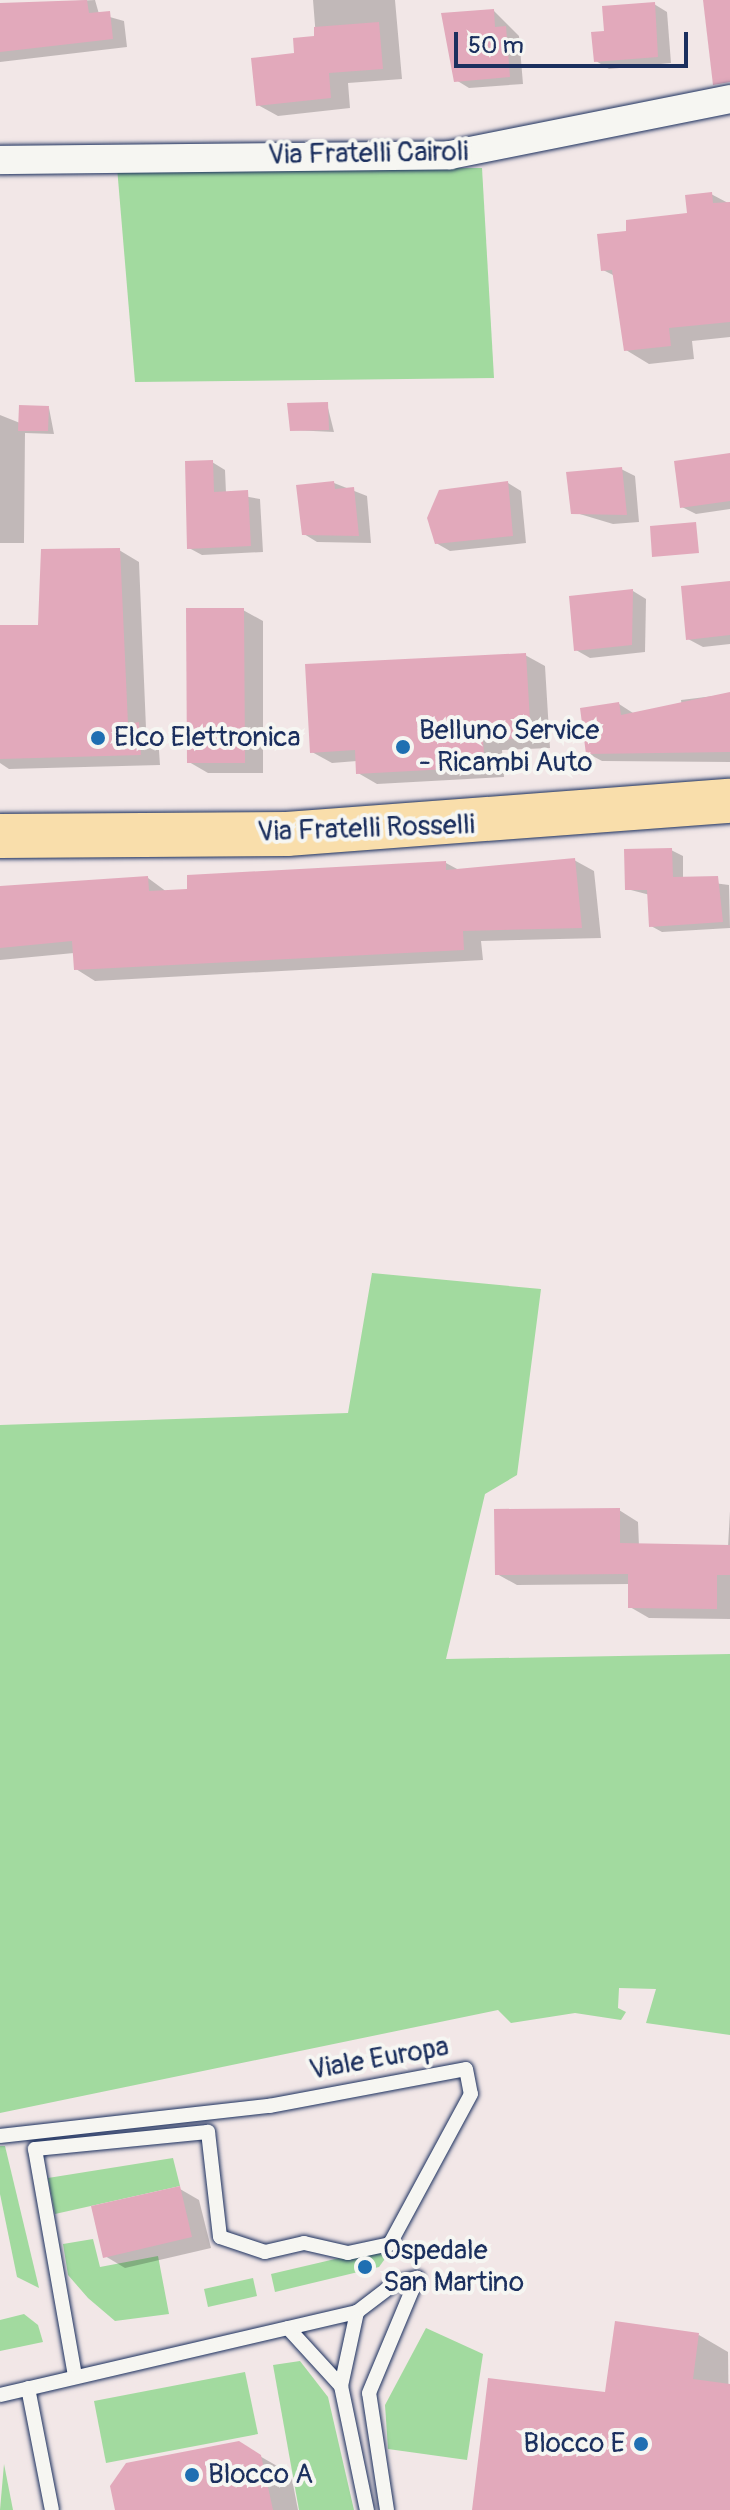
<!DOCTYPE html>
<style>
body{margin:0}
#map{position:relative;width:730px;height:2510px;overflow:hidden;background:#f2e7e7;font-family:Pangolin,sans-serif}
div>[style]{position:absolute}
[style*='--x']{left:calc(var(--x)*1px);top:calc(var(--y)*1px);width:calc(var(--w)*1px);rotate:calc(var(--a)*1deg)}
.green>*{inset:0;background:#a2da9f}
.shadow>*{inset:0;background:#0003}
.building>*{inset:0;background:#e2a9bb}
.roads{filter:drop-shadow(0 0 2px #1b2f5e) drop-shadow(0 0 2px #1b2f5e)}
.lane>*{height:14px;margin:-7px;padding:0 7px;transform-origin:7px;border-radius:7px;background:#f6f6f2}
.street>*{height:28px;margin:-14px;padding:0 14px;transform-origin:14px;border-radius:14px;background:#f6f6f2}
.primary>*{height:44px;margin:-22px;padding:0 22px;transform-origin:22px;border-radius:22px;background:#f9deab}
.dots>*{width:22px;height:22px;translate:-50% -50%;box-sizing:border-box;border:4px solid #f6f6f2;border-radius:50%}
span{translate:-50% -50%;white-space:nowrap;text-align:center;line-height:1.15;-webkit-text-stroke:8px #f6f6f2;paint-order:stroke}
.street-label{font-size:28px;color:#1b2f5e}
.poi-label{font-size:28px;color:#1b2f5e}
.left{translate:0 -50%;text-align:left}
.right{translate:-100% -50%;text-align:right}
.scale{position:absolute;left:454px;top:32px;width:234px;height:36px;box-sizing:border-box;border:4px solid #1b2f5e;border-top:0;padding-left:10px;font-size:24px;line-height:28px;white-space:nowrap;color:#1b2f5e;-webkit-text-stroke:6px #f6f6f2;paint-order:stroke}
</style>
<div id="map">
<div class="green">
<div style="clip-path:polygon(117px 167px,482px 168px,494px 378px,135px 382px)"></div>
<div style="clip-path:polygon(372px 1273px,541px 1289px,517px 1475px,485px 1494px,446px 1659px,730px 1654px,730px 2035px,646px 2023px,656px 1989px,619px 1988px,618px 2008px,626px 2012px,621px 2020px,575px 2013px,511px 2023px,498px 2010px,0 2113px,0 1425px,348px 1413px)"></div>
<div style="clip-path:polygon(0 2146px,5px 2146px,39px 2288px,17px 2277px,0 2194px)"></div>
<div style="clip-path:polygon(173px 2158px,180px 2186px,55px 2214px,48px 2178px)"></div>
<div style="clip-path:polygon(93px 2239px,100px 2267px,158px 2256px,169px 2314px,115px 2321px,88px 2298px,68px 2275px,63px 2244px)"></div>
<div style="clip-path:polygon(395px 2245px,379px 2267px,275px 2292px,271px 2274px)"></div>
<div style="clip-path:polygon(253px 2278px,257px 2296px,208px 2307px,204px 2289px)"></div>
<div style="clip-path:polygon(24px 2314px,38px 2325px,43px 2342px,0 2351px,0 2320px)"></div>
<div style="clip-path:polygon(426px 2328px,483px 2354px,467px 2460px,388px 2449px,385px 2405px)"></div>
<div style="clip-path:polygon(300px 2361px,328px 2397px,354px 2510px,299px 2510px,273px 2365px)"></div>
<div style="clip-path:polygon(245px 2372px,258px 2434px,106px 2463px,94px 2401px)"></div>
<div style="clip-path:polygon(4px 2464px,13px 2510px,0 2510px)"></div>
</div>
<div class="shadow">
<div style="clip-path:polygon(95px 0,99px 14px,124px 21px,127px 47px,0 62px,0 5px)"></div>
<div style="clip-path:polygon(313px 0,395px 0,402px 79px,348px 83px,350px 108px,278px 116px,258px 105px,316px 38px)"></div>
<div style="clip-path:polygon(654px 4px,667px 12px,671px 63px,609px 69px,596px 61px,607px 33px)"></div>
<div style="clip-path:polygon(494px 11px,519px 36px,523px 84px,469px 88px,456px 80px)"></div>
<div style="clip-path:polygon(711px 194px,730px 204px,730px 337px,692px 341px,694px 359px,649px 364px,626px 350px,615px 276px,603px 270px,629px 233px,689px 215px)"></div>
<div style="clip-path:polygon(327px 404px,334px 432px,292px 430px)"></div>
<div style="clip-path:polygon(49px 408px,54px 434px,25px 433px,24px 543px,0 543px,0 415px,20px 423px)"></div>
<div style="clip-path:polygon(730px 455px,730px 509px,696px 514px,682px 507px)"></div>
<div style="clip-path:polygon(212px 462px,225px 470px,226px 493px,260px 499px,263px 552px,202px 555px,189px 548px)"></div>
<div style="clip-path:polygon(621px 469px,635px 476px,639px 522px,613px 524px,573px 512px)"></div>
<div style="clip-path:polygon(334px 483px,367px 496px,371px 543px,317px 542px,304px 534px)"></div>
<div style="clip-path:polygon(508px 483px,521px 491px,526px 543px,450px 551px,436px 543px)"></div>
<div style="clip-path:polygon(119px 550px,139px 562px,146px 728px,158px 735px,160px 765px,9px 769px,0 763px,0 627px,39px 627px)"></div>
<div style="clip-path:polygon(730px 583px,730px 644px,703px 647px,688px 639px)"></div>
<div style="clip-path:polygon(633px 591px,646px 599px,645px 652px,590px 658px,576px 650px)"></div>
<div style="clip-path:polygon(243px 610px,263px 621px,263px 773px,208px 773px,189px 762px)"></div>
<div style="clip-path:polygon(525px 655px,545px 666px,550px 748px,502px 750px,504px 777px,377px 784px,358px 773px,357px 761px,332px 763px,312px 752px)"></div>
<div style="clip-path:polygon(730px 694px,730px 762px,602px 761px,587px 753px,619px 704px,633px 713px,682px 709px,681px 700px)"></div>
<div style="clip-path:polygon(671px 850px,683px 856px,683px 879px,729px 885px,730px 928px,662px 932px,651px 926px,650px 895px,627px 889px)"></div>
<div style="clip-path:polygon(574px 860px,594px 871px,601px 938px,481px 941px,483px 960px,95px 981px,76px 969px,74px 953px,0 960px,0 891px,148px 878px,167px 892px,446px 863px,459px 870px)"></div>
<div style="clip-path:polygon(619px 1510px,638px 1522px,639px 1546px,728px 1547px,730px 1511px,730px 1619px,649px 1618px,630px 1607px,630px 1584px,517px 1585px,497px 1574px)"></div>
<div style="clip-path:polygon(180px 2189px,199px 2200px,211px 2248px,125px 2268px,105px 2256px)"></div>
<div style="clip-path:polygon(699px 2335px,728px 2352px,730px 2510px,476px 2510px,607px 2394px)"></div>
<div style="clip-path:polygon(239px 2444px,291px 2474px,298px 2510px,117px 2510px)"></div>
</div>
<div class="building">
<div style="clip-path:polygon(87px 0,89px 13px,110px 11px,113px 39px,0 52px,0 3px)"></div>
<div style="clip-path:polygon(703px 0,730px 0,730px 82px,713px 85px)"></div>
<div style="clip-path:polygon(655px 2px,658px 57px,594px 62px,591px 32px,604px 31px,602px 6px)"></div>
<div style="clip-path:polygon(494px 9px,495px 27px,506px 26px,510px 77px,454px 82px,441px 13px)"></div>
<div style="clip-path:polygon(379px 22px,383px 69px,329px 73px,331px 98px,256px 106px,251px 58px,294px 53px,293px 38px,314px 36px,314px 27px)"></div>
<div style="clip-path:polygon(712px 192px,713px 203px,730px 202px,730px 322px,669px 328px,671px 346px,624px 351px,612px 270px,601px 271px,597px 234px,626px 231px,626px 220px,687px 213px,685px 195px)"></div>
<div style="clip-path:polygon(328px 402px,329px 430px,290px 431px,287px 403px)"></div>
<div style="clip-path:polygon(19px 405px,49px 406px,48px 431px,18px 431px)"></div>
<div style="clip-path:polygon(730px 453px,730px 501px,680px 508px,674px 461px)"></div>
<div style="clip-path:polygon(213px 460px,214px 492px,248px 490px,251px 546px,187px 549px,185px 461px)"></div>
<div style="clip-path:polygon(622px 467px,627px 515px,571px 514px,566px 472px)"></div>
<div style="clip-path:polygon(334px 481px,335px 489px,354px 487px,359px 536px,302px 535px,296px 485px)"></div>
<div style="clip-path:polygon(508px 481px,513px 536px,435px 544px,427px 518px,439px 490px)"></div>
<div style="clip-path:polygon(696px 522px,699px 553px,652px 557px,650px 526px)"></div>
<div style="clip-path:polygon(120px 548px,128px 724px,139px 722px,141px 755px,0 759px,0 625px,38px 625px,41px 549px)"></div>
<div style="clip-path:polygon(730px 581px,730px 635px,686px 640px,681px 586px)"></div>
<div style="clip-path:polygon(633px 589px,632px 645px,574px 651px,569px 596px)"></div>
<div style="clip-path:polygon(186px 608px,244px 608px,245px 763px,187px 763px)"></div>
<div style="clip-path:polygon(526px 653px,531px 738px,483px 740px,485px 767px,356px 774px,355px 750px,310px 753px,305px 664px)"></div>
<div style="clip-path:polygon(730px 692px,730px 752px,586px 754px,580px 708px,619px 702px,621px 715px)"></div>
<div style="clip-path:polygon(672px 848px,673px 877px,718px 876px,723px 922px,649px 927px,647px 890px,625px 890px,624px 849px)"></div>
<div style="clip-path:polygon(575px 858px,582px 928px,463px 931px,464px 950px,74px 970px,72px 941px,0 948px,0 886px,148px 876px,149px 891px,187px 889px,187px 875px,446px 861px,446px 870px)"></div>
<div style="clip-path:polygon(620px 1508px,620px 1543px,730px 1545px,730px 1575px,717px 1575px,717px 1609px,628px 1608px,628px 1574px,495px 1575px,494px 1509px)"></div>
<div style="clip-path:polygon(180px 2186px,192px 2237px,103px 2258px,91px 2206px)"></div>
<div style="clip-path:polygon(615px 2321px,699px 2333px,693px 2379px,730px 2384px,730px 2510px,472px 2510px,488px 2378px,605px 2392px)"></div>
<div style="clip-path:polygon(239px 2441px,261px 2455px,273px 2510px,115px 2510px,110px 2486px,126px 2463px)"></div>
</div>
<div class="roads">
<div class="lane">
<div style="--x:0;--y:2136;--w:271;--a:-6.4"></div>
<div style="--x:269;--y:2106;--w:200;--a:-10.6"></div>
<div style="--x:466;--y:2069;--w:25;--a:79"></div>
<div style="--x:471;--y:2094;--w:170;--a:118.4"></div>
<div style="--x:390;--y:2244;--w:43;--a:167.9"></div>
<div style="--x:348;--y:2253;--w:45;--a:-167.2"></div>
<div style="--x:304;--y:2243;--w:40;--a:167"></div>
<div style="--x:265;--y:2252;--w:47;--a:-161.6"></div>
<div style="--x:220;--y:2237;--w:106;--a:-96.5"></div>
<div style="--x:208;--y:2132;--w:174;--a:174.4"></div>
<div style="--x:35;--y:2149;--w:230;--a:80"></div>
<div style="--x:288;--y:2328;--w:79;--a:47.6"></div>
<div style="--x:341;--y:2386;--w:127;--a:78.2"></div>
<div style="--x:341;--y:2386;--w:76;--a:-77.8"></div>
<div style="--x:28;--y:2388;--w:124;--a:78.9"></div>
<div style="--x:0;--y:2395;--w:367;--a:-13.1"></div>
<div style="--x:357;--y:2312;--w:48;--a:-37.3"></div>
<div style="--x:395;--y:2283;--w:23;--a:-13"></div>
<div style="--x:387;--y:2510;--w:118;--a:-98.7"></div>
<div style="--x:369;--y:2393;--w:125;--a:-67.3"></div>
</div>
<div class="street">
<div style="--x:0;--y:160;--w:450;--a:-0.6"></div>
<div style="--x:450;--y:155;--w:286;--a:-11.3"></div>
</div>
<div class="primary">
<div style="--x:0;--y:836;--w:287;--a:-0.4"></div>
<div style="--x:287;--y:834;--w:444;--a:-4.3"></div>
</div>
</div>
<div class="dots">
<div style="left:98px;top:738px;background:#1f6fb2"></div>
<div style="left:403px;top:747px;background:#1f6fb2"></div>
<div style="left:365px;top:2267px;background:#1f6fb2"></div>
<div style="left:641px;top:2444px;background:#1f6fb2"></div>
<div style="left:192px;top:2475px;background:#1f6fb2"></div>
</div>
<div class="street-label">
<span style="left:368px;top:154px;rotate:-1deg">Via Fratelli Cairoli</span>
<span style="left:366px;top:829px;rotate:-2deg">Via Fratelli Rosselli</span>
<span style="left:379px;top:2059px;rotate:-10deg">Viale Europa</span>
</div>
<div class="poi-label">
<span class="left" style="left:419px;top:747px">Belluno Service<br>- Ricambi Auto</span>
<span class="left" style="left:114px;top:738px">Elco Elettronica</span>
<span class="left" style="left:383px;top:2267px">Ospedale<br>San Martino</span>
<span class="right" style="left:625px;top:2444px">Blocco E</span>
<span class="left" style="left:208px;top:2475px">Blocco A</span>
</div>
<div class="scale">50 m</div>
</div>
